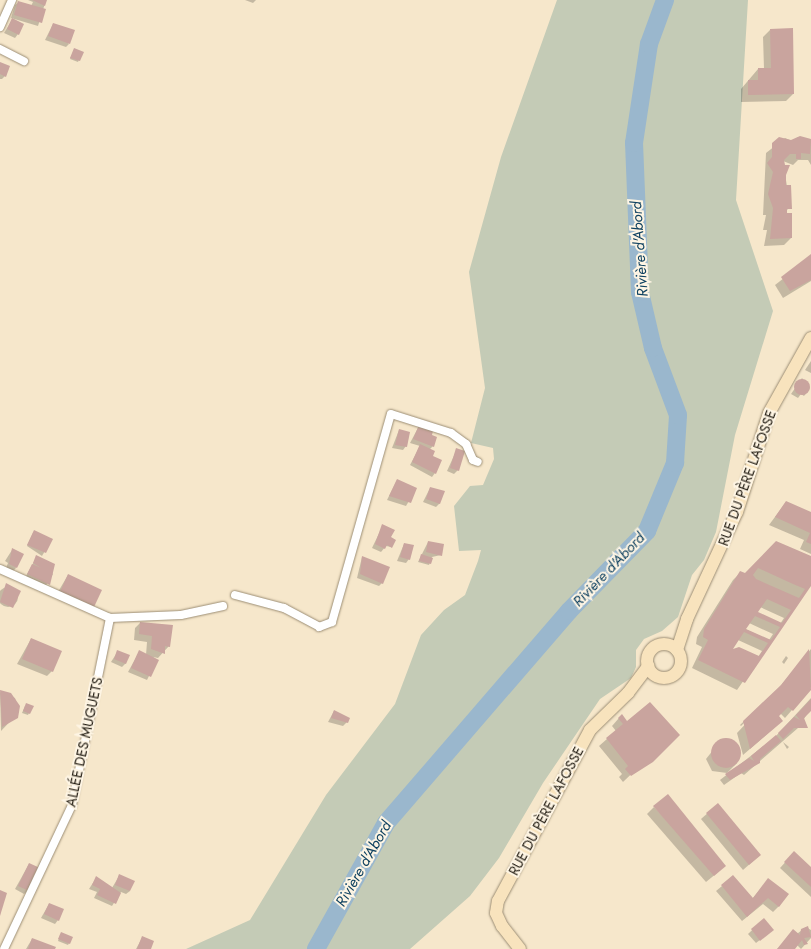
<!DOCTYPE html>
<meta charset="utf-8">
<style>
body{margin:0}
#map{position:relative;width:811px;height:949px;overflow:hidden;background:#f6e7cb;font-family:Jost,sans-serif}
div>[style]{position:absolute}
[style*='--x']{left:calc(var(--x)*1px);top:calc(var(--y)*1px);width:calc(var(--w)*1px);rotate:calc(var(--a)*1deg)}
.green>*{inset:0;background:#c4cbb6}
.shadow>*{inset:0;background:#0003}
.round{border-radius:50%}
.river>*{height:18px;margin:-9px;padding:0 9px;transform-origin:9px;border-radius:9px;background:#9ab7cd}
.building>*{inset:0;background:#c9a49e}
.roads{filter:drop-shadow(0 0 1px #9c8e75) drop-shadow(0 0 1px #9c8e75)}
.street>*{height:8px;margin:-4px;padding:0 4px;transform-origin:4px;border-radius:4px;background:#fff}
.secondary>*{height:12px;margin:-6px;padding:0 6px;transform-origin:6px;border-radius:6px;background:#f8e3bd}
.secondary>.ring{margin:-6px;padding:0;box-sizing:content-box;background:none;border:12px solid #f8e3bd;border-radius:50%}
span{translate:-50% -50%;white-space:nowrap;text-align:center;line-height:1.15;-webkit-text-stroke:4px #fef5e4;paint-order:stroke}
.street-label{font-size:14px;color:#272117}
.water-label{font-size:15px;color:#0f4160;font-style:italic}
</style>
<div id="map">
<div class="green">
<div style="clip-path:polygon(557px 0,748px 0,736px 200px,773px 311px,735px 435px,716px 532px,704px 560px,692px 575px,678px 617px,662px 631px,644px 639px,636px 650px,636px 667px,631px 678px,600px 699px,543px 783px,499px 858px,470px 896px,410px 949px,186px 949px,250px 920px,326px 795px,395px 704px,421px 635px,444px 610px,465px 595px,478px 561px,481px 550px,459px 551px,454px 506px,470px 486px,483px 485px,494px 459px,493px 448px,471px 443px,485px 388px,469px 272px,501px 157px)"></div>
</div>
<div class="shadow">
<div style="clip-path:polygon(28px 0,46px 0,38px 26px,11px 18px,15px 5px,19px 2px,31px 6px,33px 2px)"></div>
<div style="clip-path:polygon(245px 0,256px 0,253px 3px)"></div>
<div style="clip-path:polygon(12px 20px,18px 34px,15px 38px,4px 33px)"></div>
<div style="clip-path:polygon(53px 24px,69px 44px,66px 47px,45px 40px)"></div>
<div style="clip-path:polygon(770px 30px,793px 94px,786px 101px,741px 102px,741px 89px,758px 69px,764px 69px,763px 37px)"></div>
<div style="clip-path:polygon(74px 50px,82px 53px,78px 62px,70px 59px)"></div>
<div style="clip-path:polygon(0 63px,5px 76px,2px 79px,0 79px)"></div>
<div style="clip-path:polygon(798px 137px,811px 140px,811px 165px,808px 160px,798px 160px,793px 165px,783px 161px,784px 166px,789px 166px,785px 174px,790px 205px,785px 214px,791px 238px,784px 245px,764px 246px,767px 230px,763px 230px,766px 215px,763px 215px,766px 153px,785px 138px,792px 141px)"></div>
<div style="clip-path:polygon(811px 257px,811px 281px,783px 298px,775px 285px)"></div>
<div style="clip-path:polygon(811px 361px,811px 373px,805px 370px)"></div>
<div style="clip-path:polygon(802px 378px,810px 388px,804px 396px,801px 394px,798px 398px,791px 394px)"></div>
<div style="clip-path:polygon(419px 426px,433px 446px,430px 449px,435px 473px,432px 477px,410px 465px,420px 446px,410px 443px)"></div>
<div style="clip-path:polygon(399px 430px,406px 446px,403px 450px,392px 448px)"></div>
<div style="clip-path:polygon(457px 449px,458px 470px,454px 474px,447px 471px)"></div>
<div style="clip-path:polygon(397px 480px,416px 489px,406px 506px,387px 500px)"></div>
<div style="clip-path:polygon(430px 488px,440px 503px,436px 507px,423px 502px)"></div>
<div style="clip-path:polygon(786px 502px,811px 514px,811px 554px,800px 549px,804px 540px,769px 525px)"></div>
<div style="clip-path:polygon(383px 525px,391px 547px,386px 546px,381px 552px,372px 548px)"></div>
<div style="clip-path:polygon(33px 533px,52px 539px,42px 556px,27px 546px)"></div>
<div style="clip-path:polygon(428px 542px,441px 555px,432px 557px,429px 565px,418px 562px)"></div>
<div style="clip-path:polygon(evenodd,776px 543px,811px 557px,811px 584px,737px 690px,692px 668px,702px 647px,696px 644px,697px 637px,733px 580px,740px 573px,745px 575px,776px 543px,760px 607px,784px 618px,780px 624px,756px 613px,760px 607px,776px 543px,749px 623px,773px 634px,769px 640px,745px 629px,749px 623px,776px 543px,738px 640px,762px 651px,758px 657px,730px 651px,738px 640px)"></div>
<div style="clip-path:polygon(404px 544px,409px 559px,406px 563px,397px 561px)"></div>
<div style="clip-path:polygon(12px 550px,16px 568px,13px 571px,6px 568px,8px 563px,5px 561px)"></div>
<div style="clip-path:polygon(37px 556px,53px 574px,45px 587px,25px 578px)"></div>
<div style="clip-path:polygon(362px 557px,382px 583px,379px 586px,357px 578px)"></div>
<div style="clip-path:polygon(68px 575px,100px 590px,55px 597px)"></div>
<div class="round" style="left:-2px;top:587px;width:20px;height:20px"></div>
<div style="clip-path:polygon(140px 623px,169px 646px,158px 658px,153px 657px,157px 660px,147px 680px,128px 672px,139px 652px,146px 655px,147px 642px,134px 640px,135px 628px)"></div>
<div style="clip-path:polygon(31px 639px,52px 671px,47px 676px,17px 664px)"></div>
<div style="clip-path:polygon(811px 649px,811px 687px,792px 710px,785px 718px,780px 713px,774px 728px,743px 755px,737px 733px,782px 685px,741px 726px,740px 725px,778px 689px)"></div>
<div style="clip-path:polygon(118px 651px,126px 663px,122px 667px,111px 662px)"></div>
<div style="clip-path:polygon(786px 656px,788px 658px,784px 664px,782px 662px)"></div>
<div style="clip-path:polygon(0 692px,15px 698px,19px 712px,1px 731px)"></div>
<div style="clip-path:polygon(811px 698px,811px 708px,798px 728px,744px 775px,741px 773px,724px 785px,720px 780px,775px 737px)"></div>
<div style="clip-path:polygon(25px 706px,32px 707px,28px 715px,22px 713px)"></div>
<div style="clip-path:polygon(334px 711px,347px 722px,343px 726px,328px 722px)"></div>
<div style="clip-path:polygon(619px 718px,656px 756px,645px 761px,623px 782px,619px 777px,622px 774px,599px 746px,616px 731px,612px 726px)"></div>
<div style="clip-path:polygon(721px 740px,732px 741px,739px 749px,737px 763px,727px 773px,712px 771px,706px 759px)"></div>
<div style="clip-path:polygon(783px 742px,789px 747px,787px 749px)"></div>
<div style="clip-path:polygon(718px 804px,760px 855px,743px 870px,701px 819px)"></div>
<div style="clip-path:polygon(654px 807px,717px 873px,706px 882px,647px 814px)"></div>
<div style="clip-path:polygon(789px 858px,811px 868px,811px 897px,780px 868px)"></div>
<div style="clip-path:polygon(29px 864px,28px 891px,24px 894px,15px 889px)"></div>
<div style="clip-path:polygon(119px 876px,130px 891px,126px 894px,121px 892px,112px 906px,94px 898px,97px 892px,89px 889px,96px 878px,112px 888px)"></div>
<div style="clip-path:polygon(768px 880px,779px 906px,773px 912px,763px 904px,742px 921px,716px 891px,722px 886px,752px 899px)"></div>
<div style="clip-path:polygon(49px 904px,58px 920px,55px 924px,41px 918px)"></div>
<div style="clip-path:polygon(764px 919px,769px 933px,756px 943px,748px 934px)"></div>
<div style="clip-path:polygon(806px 927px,811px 930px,811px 938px,801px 949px,797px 945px,794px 949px,777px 949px)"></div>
<div style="clip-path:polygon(60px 935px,72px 938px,68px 945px,58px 941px)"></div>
<div style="clip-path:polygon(142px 938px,150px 949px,136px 949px)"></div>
<div style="clip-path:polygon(32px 939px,54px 949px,26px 949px)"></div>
</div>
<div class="river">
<div style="--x:316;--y:949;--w:144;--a:-60.9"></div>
<div style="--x:386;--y:823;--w:280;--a:-49.2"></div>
<div style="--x:569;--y:611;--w:112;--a:-45.7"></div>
<div style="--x:647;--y:531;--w:74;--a:-67.6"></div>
<div style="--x:675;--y:463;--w:48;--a:-86.4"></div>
<div style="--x:678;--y:415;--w:72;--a:-110.5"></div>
<div style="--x:653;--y:348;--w:57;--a:-103.1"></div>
<div style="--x:640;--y:292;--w:149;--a:-92.3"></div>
<div style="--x:634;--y:143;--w:100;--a:-81.4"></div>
<div style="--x:649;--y:44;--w:47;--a:-70"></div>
</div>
<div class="building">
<div style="clip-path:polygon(32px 0,47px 0,45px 6px)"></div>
<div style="clip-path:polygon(18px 1px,46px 9px,42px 23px,14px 15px)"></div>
<div style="clip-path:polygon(12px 18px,24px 24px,19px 35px,7px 29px)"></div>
<div style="clip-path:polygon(53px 23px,75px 30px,70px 44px,48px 36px)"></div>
<div style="clip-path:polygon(793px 28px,794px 94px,748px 95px,748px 80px,758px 80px,758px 68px,771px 68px,770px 29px)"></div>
<div style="clip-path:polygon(74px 48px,84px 52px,80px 61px,70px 58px)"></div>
<div style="clip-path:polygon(0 62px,10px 66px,6px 77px,0 74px)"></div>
<div style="clip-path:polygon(800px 136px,811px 139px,810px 154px,801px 153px,801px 159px,796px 159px,796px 154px,790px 154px,784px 160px,785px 165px,790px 165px,786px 175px,786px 185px,791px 185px,792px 209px,787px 209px,787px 213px,792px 213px,792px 238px,770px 239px,773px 208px,768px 194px,773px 172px,767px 163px,772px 157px,772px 143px,779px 137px,791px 140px)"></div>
<div style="clip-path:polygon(811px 254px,811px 280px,790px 291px,781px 277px)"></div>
<div class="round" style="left:794px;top:379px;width:16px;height:16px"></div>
<div style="clip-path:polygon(419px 425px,433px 431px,432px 435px,437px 437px,434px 447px,413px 439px)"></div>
<div style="clip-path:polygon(399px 429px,410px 432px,407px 447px,395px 445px)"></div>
<div style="clip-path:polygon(420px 444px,435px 451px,433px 456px,442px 460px,436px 474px,412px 462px)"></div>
<div style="clip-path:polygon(456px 448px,465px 451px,459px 471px,450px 468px)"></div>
<div style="clip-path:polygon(397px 479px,417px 488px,411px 503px,389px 496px)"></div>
<div style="clip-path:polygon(430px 487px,445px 491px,440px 504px,426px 499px)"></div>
<div style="clip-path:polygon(786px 501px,811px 512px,811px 544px,806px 542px,810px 533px,775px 517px)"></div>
<div style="clip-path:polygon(382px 524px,395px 530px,391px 537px,396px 540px,392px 548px,387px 545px,385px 549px,375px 544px)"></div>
<div style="clip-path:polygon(34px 530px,53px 539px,46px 553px,27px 545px)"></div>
<div style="clip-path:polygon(428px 541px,444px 544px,442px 556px,426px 552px)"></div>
<div style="clip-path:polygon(evenodd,776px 541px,811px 556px,811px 586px,745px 683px,698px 660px,708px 640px,703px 637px,704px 629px,740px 571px,745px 573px,776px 541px,758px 568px,793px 584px,805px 589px,799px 598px,756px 579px,753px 575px,758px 568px,776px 541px,767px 599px,791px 610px,782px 623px,758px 612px,767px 599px,776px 541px,755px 616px,780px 627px,771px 640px,746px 629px,755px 616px,776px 541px,744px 632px,768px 643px,759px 656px,739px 647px,733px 649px,744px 632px)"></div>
<div style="clip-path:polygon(404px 543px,414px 545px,410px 560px,400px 557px)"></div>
<div style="clip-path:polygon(12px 548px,24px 554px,17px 568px,9px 564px)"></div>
<div style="clip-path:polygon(421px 554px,433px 558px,431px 564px,419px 561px)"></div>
<div style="clip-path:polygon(36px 555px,55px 564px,50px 585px,27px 574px,32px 564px,41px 568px,33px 563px)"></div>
<div style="clip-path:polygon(362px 556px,390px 567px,383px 584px,360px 574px)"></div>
<div style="clip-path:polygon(68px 574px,102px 590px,94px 607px,60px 592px)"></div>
<div style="clip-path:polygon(6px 583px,21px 591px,13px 608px,0 602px)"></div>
<div style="clip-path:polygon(140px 622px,173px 625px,170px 647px,165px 646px,165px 654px,151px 649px,152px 636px,139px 634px)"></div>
<div style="clip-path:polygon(31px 638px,62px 651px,53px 672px,22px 659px)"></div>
<div style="clip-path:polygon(809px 649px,811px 690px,793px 711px,788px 707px,779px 716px,783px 721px,750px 749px,743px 721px,781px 685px)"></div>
<div style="clip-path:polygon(117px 650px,130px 655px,126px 664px,114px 659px)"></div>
<div style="clip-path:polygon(139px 650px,159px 660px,151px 677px,131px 668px)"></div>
<div style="clip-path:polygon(0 690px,11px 693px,20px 706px,18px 718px,2px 727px)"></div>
<div style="clip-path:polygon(811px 699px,811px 711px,804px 718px,808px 728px,794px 728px,783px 739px,778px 733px,794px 717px,800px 720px,796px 715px)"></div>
<div style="clip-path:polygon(650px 702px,680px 735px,653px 762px,631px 776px,625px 769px,628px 766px,606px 738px,623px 724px,618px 718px,622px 714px,627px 721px)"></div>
<div style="clip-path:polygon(26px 703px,34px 706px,30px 714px,23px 711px)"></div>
<div style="clip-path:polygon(334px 710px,350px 718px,348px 723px,331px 718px)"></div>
<div style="clip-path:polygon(776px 735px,781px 741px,760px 759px,760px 763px,730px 780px,725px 774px,749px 758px,754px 761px,751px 756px)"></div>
<div class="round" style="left:711px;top:738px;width:30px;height:30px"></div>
<div style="clip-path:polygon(668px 794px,726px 866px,714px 876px,653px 806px)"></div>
<div style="clip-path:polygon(718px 803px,761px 855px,749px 865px,706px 813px)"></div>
<div style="clip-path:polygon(794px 851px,811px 867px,811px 887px,784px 862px)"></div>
<div style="clip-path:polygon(29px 863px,40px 868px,29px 891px,18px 886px)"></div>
<div style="clip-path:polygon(119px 874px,135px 881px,130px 891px,115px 885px)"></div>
<div style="clip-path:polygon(733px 875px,753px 898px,768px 878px,789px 894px,779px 907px,768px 898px,747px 917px,721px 885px)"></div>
<div style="clip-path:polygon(96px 876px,121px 893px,116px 904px,97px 895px,100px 889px,92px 885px)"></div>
<div style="clip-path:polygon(0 890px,7px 893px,0 916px)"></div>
<div style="clip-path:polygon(49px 903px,64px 909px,59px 921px,44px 914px)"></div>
<div style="clip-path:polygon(764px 918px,774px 930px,760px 941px,751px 929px)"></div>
<div style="clip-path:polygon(808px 926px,811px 937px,804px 938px,808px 944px,804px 945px,802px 940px,795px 949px,777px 949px,793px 929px,800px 935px,801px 929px)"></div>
<div style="clip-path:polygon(61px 932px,73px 937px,70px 944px,58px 939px)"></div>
<div style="clip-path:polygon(142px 936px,154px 941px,151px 949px,137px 949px)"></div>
<div style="clip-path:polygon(32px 938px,56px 947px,55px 949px,28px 949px)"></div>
</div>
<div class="roads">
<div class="street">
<div style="--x:0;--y:27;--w:30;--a:-66"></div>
<div style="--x:0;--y:49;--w:27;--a:27"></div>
<div style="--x:0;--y:569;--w:120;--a:24"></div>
<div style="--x:110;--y:618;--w:71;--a:-2.4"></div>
<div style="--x:181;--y:615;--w:43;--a:-12.1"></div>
<div style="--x:235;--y:595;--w:51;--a:14.9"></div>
<div style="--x:284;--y:608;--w:40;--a:28"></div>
<div style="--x:319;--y:627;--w:14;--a:-21"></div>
<div style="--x:332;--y:622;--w:216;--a:-74.2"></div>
<div style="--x:391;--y:414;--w:63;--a:17.6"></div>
<div style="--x:451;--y:433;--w:19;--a:36"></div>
<div style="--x:466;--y:444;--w:17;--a:66"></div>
<div style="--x:473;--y:460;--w:5;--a:22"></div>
<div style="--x:4;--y:949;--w:159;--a:-64.7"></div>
<div style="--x:72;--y:805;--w:191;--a:-78.5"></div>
</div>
<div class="secondary">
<div class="ring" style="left:647px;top:644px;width:22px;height:22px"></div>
<div style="--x:677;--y:650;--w:33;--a:-72"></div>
<div style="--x:687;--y:619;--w:118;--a:-65"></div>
<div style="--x:737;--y:512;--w:104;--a:-72.1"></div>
<div style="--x:769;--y:413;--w:86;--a:-60.8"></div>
<div style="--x:520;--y:949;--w:29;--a:-128"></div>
<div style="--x:502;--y:926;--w:14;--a:-115"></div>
<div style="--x:496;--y:913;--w:12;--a:-81"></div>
<div style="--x:498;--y:901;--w:194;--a:-61.7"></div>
<div style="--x:590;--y:730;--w:53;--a:-44.2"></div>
<div style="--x:628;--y:693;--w:34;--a:-53"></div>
</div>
</div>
<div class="street-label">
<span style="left:747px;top:478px;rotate:-70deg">RUE DU PÈRE LAFOSSE</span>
<span style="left:84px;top:742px;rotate:-78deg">ALLÉE DES MUGUETS</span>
<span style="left:546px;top:811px;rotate:-62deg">RUE DU PÈRE LAFOSSE</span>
</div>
<div class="water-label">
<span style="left:640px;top:249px;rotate:-94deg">Rivière d'Abord</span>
<span style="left:609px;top:570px;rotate:-46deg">Rivière d'Abord</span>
<span style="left:364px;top:864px;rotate:-60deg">Rivière d'Abord</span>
</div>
</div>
